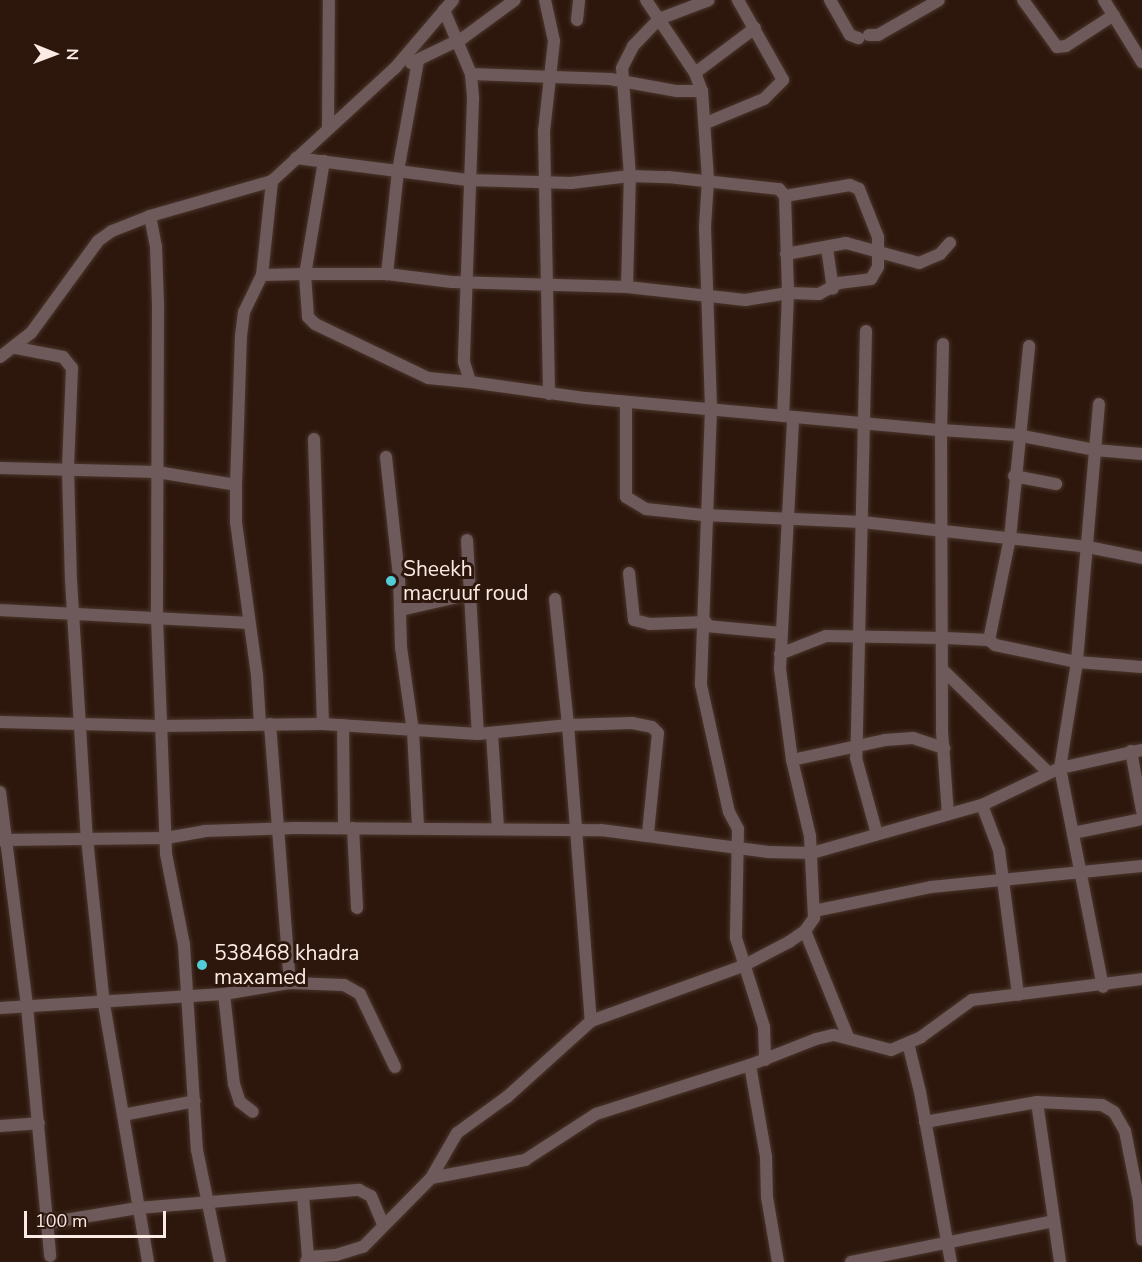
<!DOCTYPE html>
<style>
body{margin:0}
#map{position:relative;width:1142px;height:1262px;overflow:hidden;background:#2d170d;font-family:"Nunito Sans",sans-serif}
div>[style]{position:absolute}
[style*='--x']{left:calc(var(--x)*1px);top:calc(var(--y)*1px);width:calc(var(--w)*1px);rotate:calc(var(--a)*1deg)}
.roads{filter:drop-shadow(0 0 2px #4a352b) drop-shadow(0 0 2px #4a352b)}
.minor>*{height:12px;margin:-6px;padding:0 6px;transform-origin:6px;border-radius:6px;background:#6e5a5b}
.dots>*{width:16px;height:16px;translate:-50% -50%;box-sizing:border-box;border:3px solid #2d170d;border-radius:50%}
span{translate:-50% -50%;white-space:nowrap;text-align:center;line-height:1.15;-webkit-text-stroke:6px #2d170d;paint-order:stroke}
.poi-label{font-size:21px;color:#fcebe4}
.left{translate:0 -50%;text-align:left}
.north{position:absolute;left:24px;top:24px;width:60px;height:60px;-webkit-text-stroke:4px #2d170d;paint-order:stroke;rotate:91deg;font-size:16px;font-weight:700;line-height:24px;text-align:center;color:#fcebe4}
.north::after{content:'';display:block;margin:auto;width:21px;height:27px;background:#fcebe4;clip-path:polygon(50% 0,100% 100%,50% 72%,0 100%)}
.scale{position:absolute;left:24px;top:1211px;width:142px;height:27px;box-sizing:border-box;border:3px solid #fcebe4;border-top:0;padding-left:8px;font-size:18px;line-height:21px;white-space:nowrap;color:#fcebe4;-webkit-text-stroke:4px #2d170d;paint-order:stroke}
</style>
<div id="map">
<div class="roads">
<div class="minor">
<div style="--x:545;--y:0;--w:42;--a:77.6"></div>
<div style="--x:554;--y:41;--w:91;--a:96.3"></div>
<div style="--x:544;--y:131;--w:263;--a:88.9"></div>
<div style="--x:646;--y:0;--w:88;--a:56.1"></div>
<div style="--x:695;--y:73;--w:19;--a:69"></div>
<div style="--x:702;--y:91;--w:89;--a:86.1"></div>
<div style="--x:708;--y:180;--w:47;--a:93.7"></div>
<div style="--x:705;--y:227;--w:182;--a:88.1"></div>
<div style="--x:711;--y:409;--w:276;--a:92.1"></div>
<div style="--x:701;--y:685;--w:130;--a:77.6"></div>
<div style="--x:729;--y:812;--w:19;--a:62"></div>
<div style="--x:738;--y:829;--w:109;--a:91.1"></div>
<div style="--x:736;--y:938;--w:93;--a:72.5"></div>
<div style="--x:764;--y:1027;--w:33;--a:88"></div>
<div style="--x:830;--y:0;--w:40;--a:60.3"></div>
<div style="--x:850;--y:35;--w:9;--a:21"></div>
<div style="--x:1023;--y:0;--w:58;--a:54.1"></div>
<div style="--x:1057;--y:47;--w:9;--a:-6"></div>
<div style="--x:1066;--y:46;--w:57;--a:-32.9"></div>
<div style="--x:1104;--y:0;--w:73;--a:58.5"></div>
<div style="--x:444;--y:10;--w:69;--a:67.1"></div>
<div style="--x:471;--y:74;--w:25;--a:85"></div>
<div style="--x:473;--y:99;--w:263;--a:92"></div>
<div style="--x:464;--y:362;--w:21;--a:73"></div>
<div style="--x:470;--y:382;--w:117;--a:7.9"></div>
<div style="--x:586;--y:398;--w:356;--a:5.2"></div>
<div style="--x:941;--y:430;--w:301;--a:89.8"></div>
<div style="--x:942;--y:731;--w:83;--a:85.9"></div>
<div style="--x:577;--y:20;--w:20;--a:-84"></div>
<div style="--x:869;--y:35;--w:9;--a:0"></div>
<div style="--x:878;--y:35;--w:70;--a:-29.8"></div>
<div style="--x:418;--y:61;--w:112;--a:100.3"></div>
<div style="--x:398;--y:171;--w:104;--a:96.1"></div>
<div style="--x:387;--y:274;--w:65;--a:7"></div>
<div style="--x:452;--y:282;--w:175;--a:1.6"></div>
<div style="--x:627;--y:287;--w:119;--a:6.3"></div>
<div style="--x:745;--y:300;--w:44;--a:-9.2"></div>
<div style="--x:788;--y:293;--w:31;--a:2"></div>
<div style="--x:819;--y:294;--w:23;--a:-29"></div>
<div style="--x:839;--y:283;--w:32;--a:-7"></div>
<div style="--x:871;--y:279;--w:14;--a:-60"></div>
<div style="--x:878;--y:267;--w:30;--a:-90"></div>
<div style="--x:878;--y:237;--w:52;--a:-111.6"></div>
<div style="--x:859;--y:189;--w:10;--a:-156"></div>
<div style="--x:850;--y:185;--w:66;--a:170.4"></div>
<div style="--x:411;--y:63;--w:58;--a:-25.7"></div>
<div style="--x:463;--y:38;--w:64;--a:-36.2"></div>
<div style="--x:695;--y:73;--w:75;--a:-36.9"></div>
<div style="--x:471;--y:74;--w:139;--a:2.1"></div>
<div style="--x:610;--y:79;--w:68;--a:10.2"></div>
<div style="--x:677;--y:91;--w:25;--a:0"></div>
<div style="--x:706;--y:123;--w:63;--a:-22.5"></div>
<div style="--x:764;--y:99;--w:27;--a:-45"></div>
<div style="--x:783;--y:80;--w:92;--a:-119.4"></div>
<div style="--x:328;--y:128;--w:128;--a:-89.6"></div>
<div style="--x:296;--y:158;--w:173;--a:7.3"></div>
<div style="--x:468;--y:180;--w:103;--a:1.7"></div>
<div style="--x:571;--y:183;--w:59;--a:-6.8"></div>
<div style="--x:630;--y:176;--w:38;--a:2"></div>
<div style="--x:668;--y:177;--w:112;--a:6.2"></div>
<div style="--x:779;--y:189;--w:9;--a:49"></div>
<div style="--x:785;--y:196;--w:97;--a:88.2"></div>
<div style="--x:788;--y:293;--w:123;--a:92.3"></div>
<div style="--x:324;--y:161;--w:115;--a:99.5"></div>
<div style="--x:305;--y:274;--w:82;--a:0"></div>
<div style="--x:150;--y:216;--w:32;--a:79"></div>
<div style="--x:156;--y:247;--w:57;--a:88"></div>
<div style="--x:158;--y:304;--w:314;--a:90.2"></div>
<div style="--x:157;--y:618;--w:236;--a:87.8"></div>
<div style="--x:166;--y:854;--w:93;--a:78.8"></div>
<div style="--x:184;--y:945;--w:205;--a:86.4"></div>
<div style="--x:197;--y:1150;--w:114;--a:78.4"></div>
<div style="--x:827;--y:248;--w:41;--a:81.7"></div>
<div style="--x:786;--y:254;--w:61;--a:-10.4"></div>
<div style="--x:846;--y:243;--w:76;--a:15.3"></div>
<div style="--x:919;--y:263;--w:23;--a:-23"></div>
<div style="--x:940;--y:254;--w:15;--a:-48"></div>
<div style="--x:262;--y:275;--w:95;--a:-83.9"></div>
<div style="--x:627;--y:287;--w:111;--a:-88.5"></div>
<div style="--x:630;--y:176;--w:108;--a:-94.2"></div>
<div style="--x:622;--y:68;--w:25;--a:-63"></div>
<div style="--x:633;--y:46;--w:37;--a:-46"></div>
<div style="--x:659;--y:19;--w:53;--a:-20.8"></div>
<div style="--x:866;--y:331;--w:427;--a:91.3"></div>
<div style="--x:856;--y:758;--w:79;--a:74.6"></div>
<div style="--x:943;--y:344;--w:86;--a:91.3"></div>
<div style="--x:941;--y:430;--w:76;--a:3.8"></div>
<div style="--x:1017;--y:435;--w:79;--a:10.9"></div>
<div style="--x:1095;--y:450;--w:47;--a:4.9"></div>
<div style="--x:16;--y:348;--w:48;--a:10.8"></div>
<div style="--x:63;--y:357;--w:14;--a:51"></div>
<div style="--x:72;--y:368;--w:101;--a:92.3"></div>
<div style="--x:68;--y:469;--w:111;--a:88.5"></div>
<div style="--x:71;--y:580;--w:258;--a:86.5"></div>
<div style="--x:87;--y:838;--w:167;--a:84.2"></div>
<div style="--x:104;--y:1004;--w:262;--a:80.3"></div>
<div style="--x:0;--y:357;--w:39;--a:-38"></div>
<div style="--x:31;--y:333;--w:114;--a:-53.9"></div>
<div style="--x:98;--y:241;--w:17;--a:-36"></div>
<div style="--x:112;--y:231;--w:41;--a:-21.5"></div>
<div style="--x:150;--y:216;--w:127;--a:-16"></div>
<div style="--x:272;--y:181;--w:167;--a:-42.6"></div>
<div style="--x:395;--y:68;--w:89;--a:-49.5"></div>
<div style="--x:626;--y:402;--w:95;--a:90"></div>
<div style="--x:626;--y:497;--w:23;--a:31"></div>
<div style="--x:646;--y:509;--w:57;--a:6"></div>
<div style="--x:703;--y:515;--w:159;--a:2.5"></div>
<div style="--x:862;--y:522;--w:227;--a:6.3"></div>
<div style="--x:1088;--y:547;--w:55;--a:11.5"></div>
<div style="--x:1099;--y:404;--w:259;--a:94.9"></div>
<div style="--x:1077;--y:662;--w:107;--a:99.1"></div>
<div style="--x:1060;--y:768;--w:223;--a:78.9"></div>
<div style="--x:314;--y:439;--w:285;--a:88.2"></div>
<div style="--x:386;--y:457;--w:120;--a:83.8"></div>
<div style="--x:399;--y:576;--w:71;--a:88.4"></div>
<div style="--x:401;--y:647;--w:85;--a:81.9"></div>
<div style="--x:413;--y:731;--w:97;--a:87"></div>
<div style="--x:0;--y:468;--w:157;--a:1.5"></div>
<div style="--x:157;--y:472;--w:80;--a:9.3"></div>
<div style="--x:236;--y:485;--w:37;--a:90"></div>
<div style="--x:236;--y:522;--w:154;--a:82.2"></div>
<div style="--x:257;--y:675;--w:49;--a:86.5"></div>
<div style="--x:1014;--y:476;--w:43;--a:10.8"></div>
<div style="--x:236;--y:485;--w:149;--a:-88.1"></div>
<div style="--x:241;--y:336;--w:24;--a:-83"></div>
<div style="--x:244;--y:312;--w:41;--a:-64.1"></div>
<div style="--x:262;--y:275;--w:43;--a:-1.3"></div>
<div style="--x:305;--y:274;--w:43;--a:86"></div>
<div style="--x:308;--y:317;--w:10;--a:45"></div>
<div style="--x:315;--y:324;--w:125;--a:25.5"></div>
<div style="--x:428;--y:378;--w:42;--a:5.4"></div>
<div style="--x:467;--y:540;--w:194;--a:86.8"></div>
<div style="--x:629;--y:573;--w:47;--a:83.9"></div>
<div style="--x:634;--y:620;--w:16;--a:14"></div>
<div style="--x:650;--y:624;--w:56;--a:-2"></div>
<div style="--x:555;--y:599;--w:127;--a:84.1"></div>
<div style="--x:568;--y:725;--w:64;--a:-1.8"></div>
<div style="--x:632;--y:723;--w:20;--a:11"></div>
<div style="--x:652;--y:727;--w:8;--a:45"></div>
<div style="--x:658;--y:733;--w:100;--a:95.7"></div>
<div style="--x:0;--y:610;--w:249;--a:3"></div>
<div style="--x:400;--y:610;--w:72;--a:-12.9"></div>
<div style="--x:706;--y:626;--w:76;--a:5.3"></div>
<div style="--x:989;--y:640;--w:104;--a:-78.4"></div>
<div style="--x:1010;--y:538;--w:193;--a:-84.3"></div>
<div style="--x:780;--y:654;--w:49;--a:-21.4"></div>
<div style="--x:826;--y:636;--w:119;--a:1"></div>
<div style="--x:945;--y:638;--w:44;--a:2.6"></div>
<div style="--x:989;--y:640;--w:8;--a:40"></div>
<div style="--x:995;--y:645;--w:84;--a:11.7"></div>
<div style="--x:1077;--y:662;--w:65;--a:4.4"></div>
<div style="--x:944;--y:671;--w:146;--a:44.2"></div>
<div style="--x:0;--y:722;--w:160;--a:1.4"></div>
<div style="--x:160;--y:726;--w:163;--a:-0.7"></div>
<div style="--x:323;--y:724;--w:155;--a:3.7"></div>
<div style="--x:478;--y:734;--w:90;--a:-5.7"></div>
<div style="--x:568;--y:725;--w:297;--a:85.6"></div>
<div style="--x:270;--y:724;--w:260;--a:85.6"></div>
<div style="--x:343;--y:725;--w:103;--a:89.4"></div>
<div style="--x:492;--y:733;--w:96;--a:86.4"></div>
<div style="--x:1131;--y:751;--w:61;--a:79.6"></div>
<div style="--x:792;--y:760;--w:95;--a:-12.1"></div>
<div style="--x:885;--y:740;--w:28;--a:-4"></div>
<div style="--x:913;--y:738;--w:33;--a:18"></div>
<div style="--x:0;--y:792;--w:216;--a:82.8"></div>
<div style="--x:27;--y:1006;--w:251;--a:84.7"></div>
<div style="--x:982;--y:805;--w:48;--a:69.3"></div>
<div style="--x:999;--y:850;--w:146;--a:82.5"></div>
<div style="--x:353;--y:828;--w:80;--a:87.1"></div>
<div style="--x:1073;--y:833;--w:70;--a:-11.5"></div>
<div style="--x:0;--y:840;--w:166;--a:-0.7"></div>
<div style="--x:166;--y:838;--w:39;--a:-10"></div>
<div style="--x:204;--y:831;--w:91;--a:-1.9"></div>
<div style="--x:295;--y:828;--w:306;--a:0.4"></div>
<div style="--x:601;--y:830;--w:167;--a:7.5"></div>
<div style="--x:767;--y:852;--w:45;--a:1.3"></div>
<div style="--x:812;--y:853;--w:177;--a:-15.8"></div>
<div style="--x:982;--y:805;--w:86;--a:-25.4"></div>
<div style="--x:1060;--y:768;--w:84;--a:-12.4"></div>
<div style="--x:814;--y:911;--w:119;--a:-11.6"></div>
<div style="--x:931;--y:887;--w:212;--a:-5.7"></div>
<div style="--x:805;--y:931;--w:114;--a:67.9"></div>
<div style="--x:224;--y:994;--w:91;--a:83.7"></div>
<div style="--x:234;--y:1084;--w:19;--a:72"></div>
<div style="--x:240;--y:1102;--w:16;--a:38"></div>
<div style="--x:0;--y:1008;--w:224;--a:-3.6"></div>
<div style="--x:224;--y:994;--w:67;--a:-9.5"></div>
<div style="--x:290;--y:983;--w:54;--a:2.1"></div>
<div style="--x:344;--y:985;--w:18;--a:29"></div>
<div style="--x:360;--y:994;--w:81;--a:64.4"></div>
<div style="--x:908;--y:1043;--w:50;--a:76.2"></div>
<div style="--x:920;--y:1092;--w:173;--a:79.7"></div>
<div style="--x:750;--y:1065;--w:93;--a:80.1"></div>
<div style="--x:766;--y:1157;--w:40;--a:88.6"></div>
<div style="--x:767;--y:1197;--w:66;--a:80.4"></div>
<div style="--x:1037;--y:1102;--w:162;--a:81.8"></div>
<div style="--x:123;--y:1115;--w:73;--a:-11"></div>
<div style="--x:925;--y:1122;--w:114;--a:-10.1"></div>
<div style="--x:1037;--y:1102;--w:65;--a:2.6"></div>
<div style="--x:1102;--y:1105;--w:14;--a:30"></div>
<div style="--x:1114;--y:1112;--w:22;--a:60"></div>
<div style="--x:1125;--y:1131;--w:72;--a:78.8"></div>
<div style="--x:1139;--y:1202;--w:38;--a:85"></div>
<div style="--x:0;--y:1126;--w:39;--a:-4"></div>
<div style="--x:431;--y:1178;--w:96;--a:-10.8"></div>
<div style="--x:525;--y:1160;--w:85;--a:-32.9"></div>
<div style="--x:596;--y:1114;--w:162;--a:-17.7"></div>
<div style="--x:750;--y:1065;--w:71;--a:-21.5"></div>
<div style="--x:816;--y:1039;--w:18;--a:-13"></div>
<div style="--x:834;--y:1035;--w:59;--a:14.7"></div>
<div style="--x:891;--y:1050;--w:33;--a:-23"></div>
<div style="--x:921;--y:1037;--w:63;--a:-36"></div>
<div style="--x:972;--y:1000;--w:171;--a:-7"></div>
<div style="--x:303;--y:1196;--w:61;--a:85.3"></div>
<div style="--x:47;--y:1223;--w:92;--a:-9.4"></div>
<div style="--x:138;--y:1208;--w:222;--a:-4.7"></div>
<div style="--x:359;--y:1190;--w:13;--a:27"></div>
<div style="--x:371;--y:1196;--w:30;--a:67"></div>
<div style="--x:306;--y:1262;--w:5;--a:-68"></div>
<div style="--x:308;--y:1257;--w:28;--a:-4"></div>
<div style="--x:336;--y:1255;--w:28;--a:-17"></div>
<div style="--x:363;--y:1247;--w:97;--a:-45.4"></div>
<div style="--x:431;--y:1178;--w:52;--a:-60"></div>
<div style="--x:457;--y:1133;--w:62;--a:-35.8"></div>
<div style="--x:507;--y:1097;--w:113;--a:-42.1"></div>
<div style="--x:591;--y:1021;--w:162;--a:-19.9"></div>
<div style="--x:743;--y:966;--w:52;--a:-27.6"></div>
<div style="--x:789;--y:942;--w:19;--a:-35"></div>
<div style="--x:805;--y:931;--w:16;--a:-55"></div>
<div style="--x:814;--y:918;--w:82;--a:-92.8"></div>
<div style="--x:810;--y:836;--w:78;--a:-103.3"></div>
<div style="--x:792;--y:760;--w:92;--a:-97.5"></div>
<div style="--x:780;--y:669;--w:252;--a:-87"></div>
<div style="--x:851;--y:1262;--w:207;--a:-11.4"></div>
</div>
</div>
<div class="dots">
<div style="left:391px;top:581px;background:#52ccd6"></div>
<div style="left:202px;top:965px;background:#52ccd6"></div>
</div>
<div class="poi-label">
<span class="left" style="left:403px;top:581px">Sheekh<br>macruuf roud</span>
<span class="left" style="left:214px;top:965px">538468 khadra<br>maxamed</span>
</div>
<div class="north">N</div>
<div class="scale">100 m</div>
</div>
